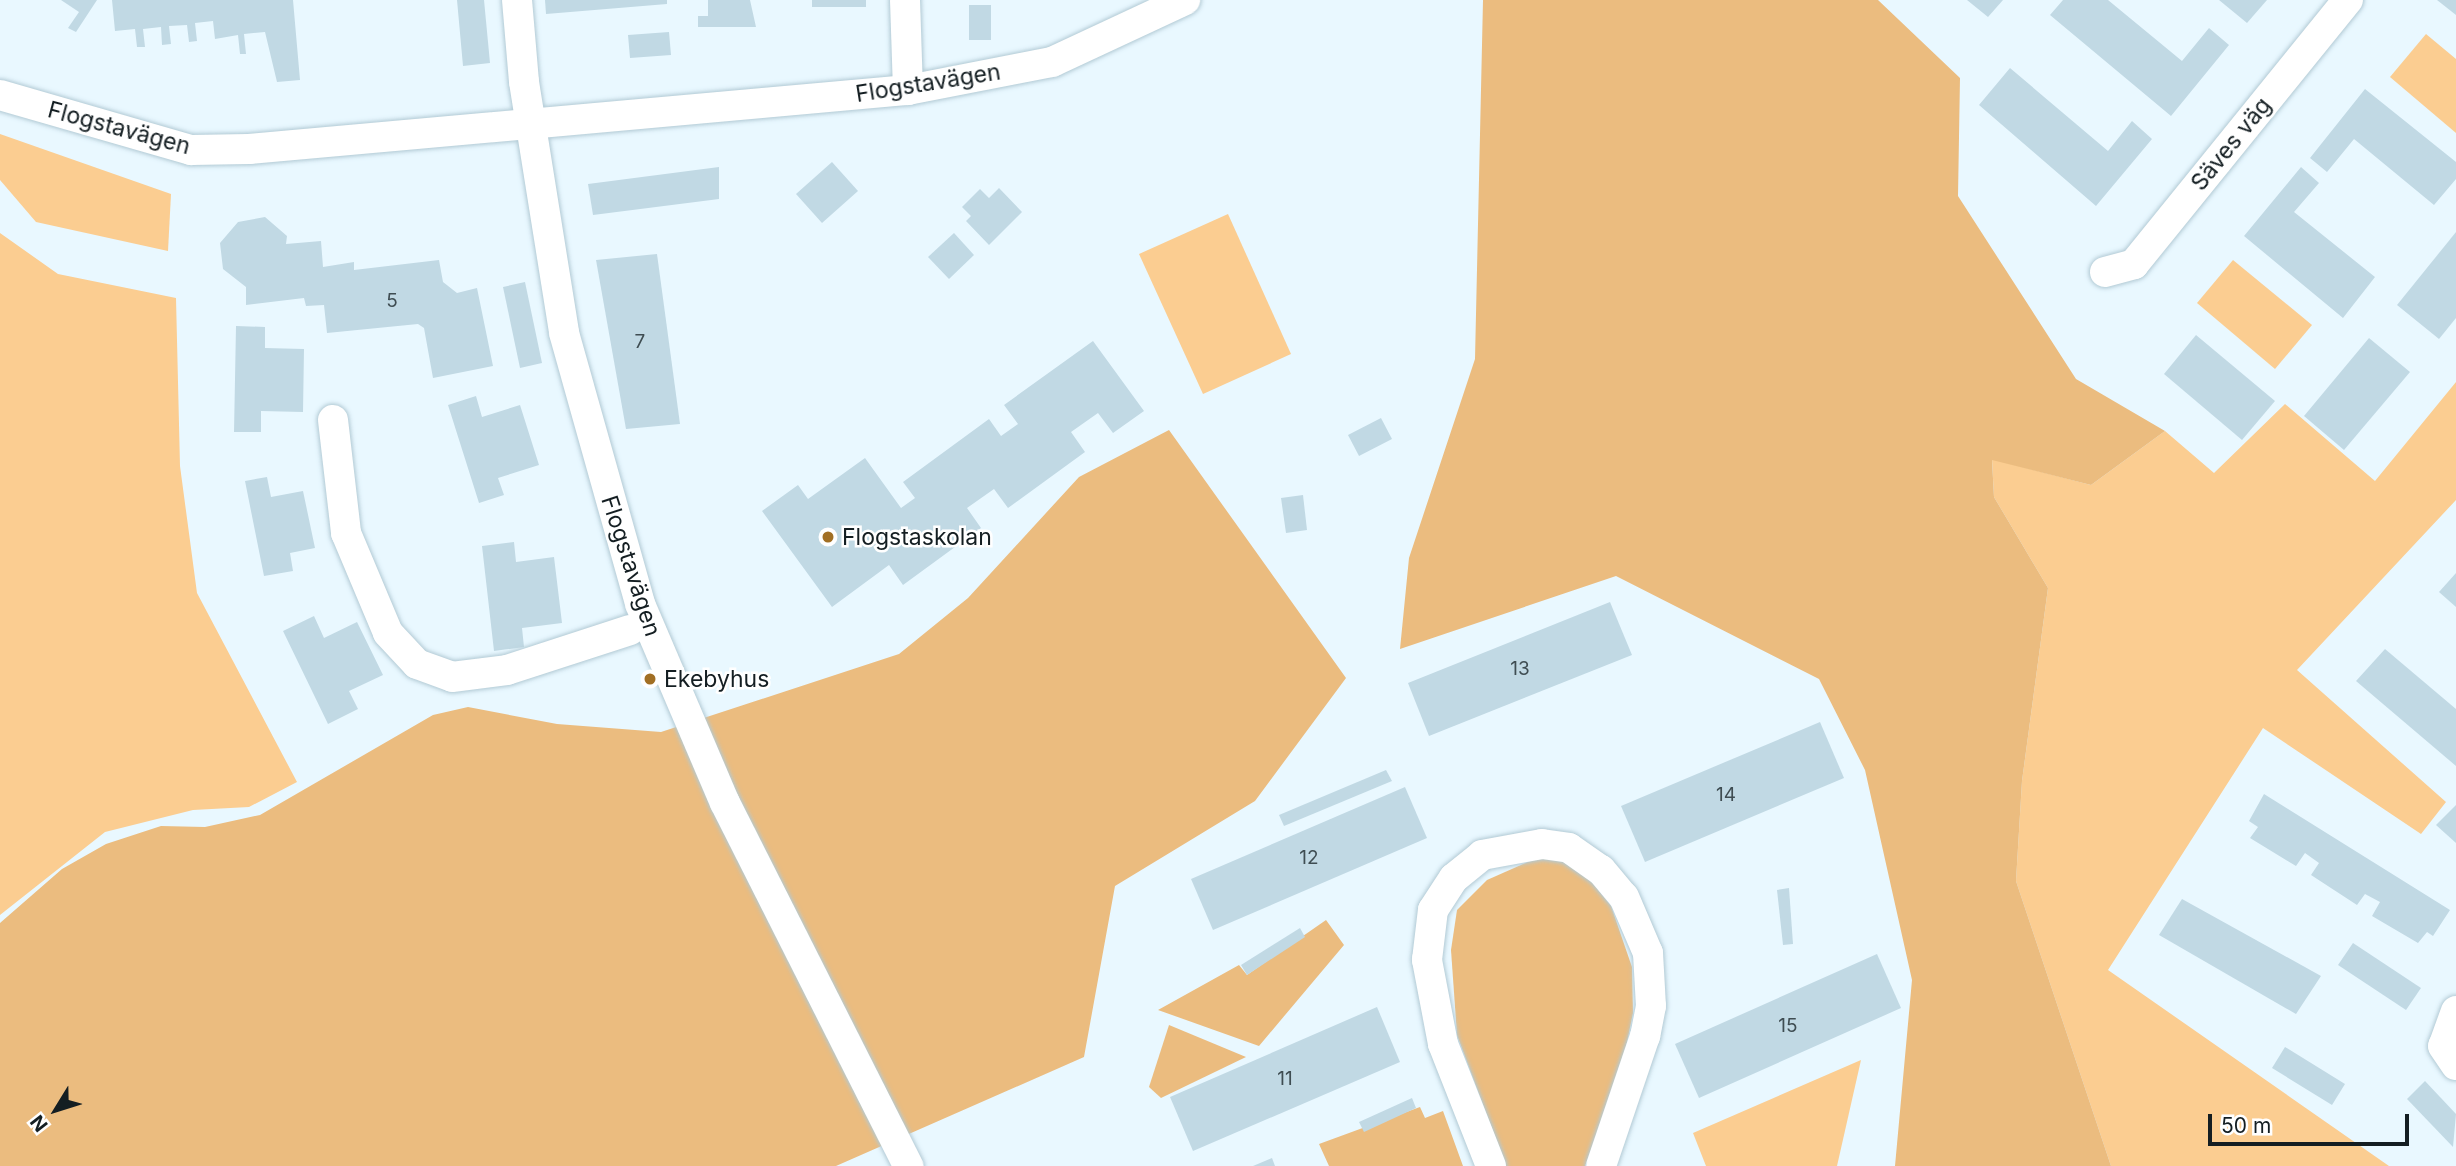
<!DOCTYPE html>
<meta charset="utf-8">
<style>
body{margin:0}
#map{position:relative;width:2456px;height:1166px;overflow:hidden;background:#e9f8ff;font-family:Inter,sans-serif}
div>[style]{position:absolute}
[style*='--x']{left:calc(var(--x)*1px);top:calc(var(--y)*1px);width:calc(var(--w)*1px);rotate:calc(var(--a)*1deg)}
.green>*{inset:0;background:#fbcd91}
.forest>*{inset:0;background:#ebbc7f}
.building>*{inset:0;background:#c1d9e4}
.roads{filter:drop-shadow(0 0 2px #b2cad5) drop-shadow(0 0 2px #b2cad5)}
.minor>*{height:30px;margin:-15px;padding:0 15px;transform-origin:15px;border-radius:15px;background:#fff}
.dots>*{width:19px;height:19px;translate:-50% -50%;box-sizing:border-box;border:4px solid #fff;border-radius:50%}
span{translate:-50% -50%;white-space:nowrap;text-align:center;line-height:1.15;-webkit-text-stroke:5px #fff;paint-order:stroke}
.number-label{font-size:19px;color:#3f4d52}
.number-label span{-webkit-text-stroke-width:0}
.street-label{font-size:23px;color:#141e22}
.poi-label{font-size:23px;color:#141e22}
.left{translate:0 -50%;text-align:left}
.north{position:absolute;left:21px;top:1075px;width:70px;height:70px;-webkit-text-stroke:5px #fff;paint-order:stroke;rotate:232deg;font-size:19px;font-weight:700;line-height:28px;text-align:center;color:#141e22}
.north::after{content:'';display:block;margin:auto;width:24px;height:32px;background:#141e22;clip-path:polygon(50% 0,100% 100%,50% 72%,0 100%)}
.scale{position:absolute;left:2208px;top:1114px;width:201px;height:32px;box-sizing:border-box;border:4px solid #141e22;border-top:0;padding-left:9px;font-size:21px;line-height:24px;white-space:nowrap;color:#141e22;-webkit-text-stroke:5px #fff;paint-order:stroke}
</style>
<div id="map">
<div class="green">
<div style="clip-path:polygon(2426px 34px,2456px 59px,2456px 133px,2390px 77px)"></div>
<div style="clip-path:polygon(0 134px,171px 194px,168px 251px,36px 222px,0 180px)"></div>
<div style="clip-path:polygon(1228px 214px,1291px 354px,1203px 394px,1139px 254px)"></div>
<div style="clip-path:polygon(0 233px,58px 274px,176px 298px,180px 466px,197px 593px,297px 782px,249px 807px,193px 810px,105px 832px,0 915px)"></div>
<div style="clip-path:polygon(2233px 260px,2312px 325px,2275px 369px,2197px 303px)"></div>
<div style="clip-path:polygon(2456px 382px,2456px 500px,2297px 670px,2446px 802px,2421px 834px,2263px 728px,2108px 970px,2389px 1166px,2111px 1166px,2016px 881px,2022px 781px,2048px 588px,1994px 497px,1992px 459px,2091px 485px,2165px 431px,2214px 473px,2285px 404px,2375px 481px)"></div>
<div style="clip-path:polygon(1861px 1060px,1837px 1166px,1706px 1166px,1693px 1133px)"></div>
</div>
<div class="forest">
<div style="clip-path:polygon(1483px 0,1878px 0,1960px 78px,1958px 196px,2076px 379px,2165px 431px,2091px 485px,1992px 460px,1994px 497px,2048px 588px,2022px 781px,2016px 881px,2111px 1166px,1895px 1166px,1912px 980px,1865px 770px,1819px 679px,1616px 576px,1400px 649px,1409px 558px,1475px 359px)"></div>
<div style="clip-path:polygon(1169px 430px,1346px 678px,1255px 801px,1115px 886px,1084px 1057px,836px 1166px,0 1166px,0 923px,62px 869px,106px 844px,161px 826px,205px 827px,260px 815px,433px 715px,468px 707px,557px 724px,661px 732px,899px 654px,968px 598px,1079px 477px)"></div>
<div style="clip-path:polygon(1539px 857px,1569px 863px,1591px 881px,1611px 906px,1632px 967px,1633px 1013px,1622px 1067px,1585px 1166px,1506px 1166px,1457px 1035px,1451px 950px,1457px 910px,1487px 880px)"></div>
<div style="clip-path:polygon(1326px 920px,1344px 945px,1259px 1046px,1158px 1010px,1239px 965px,1247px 975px)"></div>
<div style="clip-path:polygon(1169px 1025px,1246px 1057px,1161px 1098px,1149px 1087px)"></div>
<div style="clip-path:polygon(1420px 1107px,1425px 1118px,1443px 1111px,1463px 1166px,1329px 1166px,1319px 1144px)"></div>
</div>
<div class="building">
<div style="clip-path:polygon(61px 0,97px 0,76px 32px,68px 28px,79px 12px)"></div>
<div style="clip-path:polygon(112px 0,293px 0,300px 80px,277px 82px,265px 32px,244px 34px,246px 54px,240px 54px,238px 35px,215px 39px,213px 21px,195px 23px,197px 41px,189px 42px,187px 25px,169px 26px,171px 44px,162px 45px,161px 27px,143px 29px,145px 47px,137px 47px,135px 29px,115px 31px)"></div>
<div style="clip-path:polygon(457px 0,484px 0,490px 63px,463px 66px)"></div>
<div style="clip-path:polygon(545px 0,667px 0,667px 4px,546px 14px)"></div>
<div style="clip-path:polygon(708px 0,750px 0,756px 27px,698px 27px,698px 16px,708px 16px)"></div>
<div style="clip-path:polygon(812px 0,866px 0,866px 7px,812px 7px)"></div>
<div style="clip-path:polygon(1967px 0,2003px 0,1988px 17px)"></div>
<div style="clip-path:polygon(2063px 0,2108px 0,2182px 61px,2209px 28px,2229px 45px,2171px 116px,2050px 15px)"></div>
<div style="clip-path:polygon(2219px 0,2267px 0,2247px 23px)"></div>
<div style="clip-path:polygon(2437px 0,2456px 0,2456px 15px)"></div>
<div style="clip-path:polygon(969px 5px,991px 5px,991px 40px,969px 40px)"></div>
<div style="clip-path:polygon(669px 32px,671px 55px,630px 58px,628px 35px)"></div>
<div style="clip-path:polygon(2010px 68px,2108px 151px,2132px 121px,2152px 139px,2096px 206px,1979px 105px)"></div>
<div style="clip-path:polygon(2365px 89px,2456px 162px,2456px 179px,2434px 205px,2354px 139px,2327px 172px,2310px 158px)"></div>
<div style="clip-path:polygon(832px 162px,858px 191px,822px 223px,796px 194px)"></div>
<div style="clip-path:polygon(719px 167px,719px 199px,593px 215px,588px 184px)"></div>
<div style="clip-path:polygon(2301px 167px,2319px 183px,2294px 212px,2375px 277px,2343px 318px,2244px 236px)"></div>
<div style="clip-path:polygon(999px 188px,1022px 212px,989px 245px,966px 221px,971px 216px,962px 207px,980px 189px,989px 198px)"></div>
<div style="clip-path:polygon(265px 217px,287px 236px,286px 244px,321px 241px,323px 267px,354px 262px,354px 270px,439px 260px,443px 282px,457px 293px,477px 288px,493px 366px,433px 378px,424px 328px,418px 324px,327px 333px,324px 305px,306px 306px,304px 298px,246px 305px,246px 287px,223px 269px,220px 243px,238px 222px)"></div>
<div style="clip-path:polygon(2456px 232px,2456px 318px,2439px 339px,2397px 305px)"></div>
<div style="clip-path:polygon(954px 233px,974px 255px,949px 279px,928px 257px)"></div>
<div style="clip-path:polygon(657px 254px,680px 424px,626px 429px,596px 260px)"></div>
<div style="clip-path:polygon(525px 282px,542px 363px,520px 368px,503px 287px)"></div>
<div style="clip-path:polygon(236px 326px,265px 327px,265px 348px,304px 349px,303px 412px,261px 411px,261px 432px,234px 432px)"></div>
<div style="clip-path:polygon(2196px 335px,2275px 401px,2242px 440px,2164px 374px)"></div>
<div style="clip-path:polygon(2369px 338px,2410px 372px,2344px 450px,2304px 416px)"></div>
<div style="clip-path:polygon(1093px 341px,1144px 411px,1113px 433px,1098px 413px,1071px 432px,1085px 452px,1008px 508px,994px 489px,967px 508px,981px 528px,903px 585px,889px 565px,832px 607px,762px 511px,798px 485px,808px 499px,865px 458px,901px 508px,915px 498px,903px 482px,989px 419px,1001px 436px,1018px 424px,1004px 405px)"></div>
<div style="clip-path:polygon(476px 396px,482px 417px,520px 405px,539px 465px,498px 478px,504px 495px,479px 503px,448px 405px)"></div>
<div style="clip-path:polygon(1381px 418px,1392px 439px,1359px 456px,1348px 435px)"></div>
<div style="clip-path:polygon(267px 477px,271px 497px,303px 491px,315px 548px,290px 553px,293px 571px,264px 576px,245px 481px)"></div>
<div style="clip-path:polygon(1303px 495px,1307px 530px,1286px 533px,1281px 498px)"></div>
<div style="clip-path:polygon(514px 542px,516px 562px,554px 557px,562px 623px,522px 628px,524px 647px,494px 651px,482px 546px)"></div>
<div style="clip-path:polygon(2456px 573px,2456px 607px,2439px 592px)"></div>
<div style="clip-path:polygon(1610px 602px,1632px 655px,1429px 736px,1408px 683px)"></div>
<div style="clip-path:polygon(314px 616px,324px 638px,357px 622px,383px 675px,349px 691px,358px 709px,328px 724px,283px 631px)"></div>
<div style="clip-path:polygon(2385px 649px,2456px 709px,2456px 766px,2356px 681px)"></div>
<div style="clip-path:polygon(1820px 722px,1844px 778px,1645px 862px,1621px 806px)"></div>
<div style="clip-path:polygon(1386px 770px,1392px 781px,1284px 826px,1279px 815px)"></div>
<div style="clip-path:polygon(1405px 787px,1427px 838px,1213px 930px,1191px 879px)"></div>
<div style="clip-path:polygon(2264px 794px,2450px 910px,2433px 936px,2427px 932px,2418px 943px,2372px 916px,2380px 902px,2365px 894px,2357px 905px,2311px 875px,2319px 863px,2305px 853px,2296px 866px,2250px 838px,2258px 827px,2249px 821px)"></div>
<div style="clip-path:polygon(2456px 805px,2456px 843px,2436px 825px)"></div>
<div style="clip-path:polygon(1789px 888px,1793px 944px,1783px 945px,1777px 890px)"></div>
<div style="clip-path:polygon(2182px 899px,2321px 976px,2296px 1014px,2159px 935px)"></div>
<div style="clip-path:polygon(1300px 928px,1305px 937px,1247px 975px,1241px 965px)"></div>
<div style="clip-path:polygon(2353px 943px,2421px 988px,2406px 1010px,2338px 965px)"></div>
<div style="clip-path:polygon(1877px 954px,1901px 1008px,1699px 1098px,1675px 1044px)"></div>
<div style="clip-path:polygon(1377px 1007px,1400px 1062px,1193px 1151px,1170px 1097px)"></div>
<div style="clip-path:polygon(2285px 1047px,2345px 1084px,2332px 1105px,2272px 1068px)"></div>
<div style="clip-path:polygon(2425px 1081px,2456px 1114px,2453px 1147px,2407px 1099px)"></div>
<div style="clip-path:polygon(1412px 1098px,1416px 1108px,1364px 1132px,1359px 1122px)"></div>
<div style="clip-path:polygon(1272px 1158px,1275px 1166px,1253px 1166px)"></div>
</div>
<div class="roads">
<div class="minor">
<div style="--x:517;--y:0;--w:82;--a:85.1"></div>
<div style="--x:524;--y:82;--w:254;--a:80.9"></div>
<div style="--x:564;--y:333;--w:281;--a:74.3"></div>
<div style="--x:640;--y:604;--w:216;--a:66.9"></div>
<div style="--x:725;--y:803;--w:407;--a:63.2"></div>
<div style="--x:905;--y:0;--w:90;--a:88.1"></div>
<div style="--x:0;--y:95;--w:199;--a:16.1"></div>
<div style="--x:191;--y:150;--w:58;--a:-1"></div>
<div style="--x:249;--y:149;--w:662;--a:-5.12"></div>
<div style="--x:908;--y:90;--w:147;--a:-11"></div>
<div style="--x:1052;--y:62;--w:147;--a:-25"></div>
<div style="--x:2105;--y:272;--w:30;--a:-15"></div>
<div style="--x:2134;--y:264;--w:340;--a:-51"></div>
<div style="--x:333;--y:420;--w:114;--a:83.4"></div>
<div style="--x:346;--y:533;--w:108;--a:67.2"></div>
<div style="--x:388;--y:633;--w:42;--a:46.9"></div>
<div style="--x:417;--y:664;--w:37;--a:20"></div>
<div style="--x:452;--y:677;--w:55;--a:-7.3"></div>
<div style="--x:507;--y:670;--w:129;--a:-18"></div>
<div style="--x:2456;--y:1011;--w:37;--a:110"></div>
<div style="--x:2443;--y:1046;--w:23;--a:56"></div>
<div style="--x:1491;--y:1166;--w:131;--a:-111.5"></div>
<div style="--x:1443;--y:1044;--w:86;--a:-100.8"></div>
<div style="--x:1427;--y:960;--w:50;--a:-83.2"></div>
<div style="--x:1433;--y:910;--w:38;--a:-57"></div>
<div style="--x:1454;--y:878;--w:36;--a:-39"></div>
<div style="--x:1482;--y:855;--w:61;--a:-10.4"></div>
<div style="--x:1542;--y:844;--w:27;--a:8"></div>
<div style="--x:1569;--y:848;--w:39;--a:35"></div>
<div style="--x:1601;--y:870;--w:35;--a:50"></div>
<div style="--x:1624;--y:897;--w:61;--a:66.8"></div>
<div style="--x:1648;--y:953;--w:53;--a:86.8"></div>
<div style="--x:1651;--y:1006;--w:31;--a:101"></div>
<div style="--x:1645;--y:1036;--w:137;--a:108.7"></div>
</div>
</div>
<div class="dots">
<div style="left:828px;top:537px;background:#a16f24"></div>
<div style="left:650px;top:679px;background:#a16f24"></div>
</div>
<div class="number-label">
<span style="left:392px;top:301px">5</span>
<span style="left:640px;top:342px">7</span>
<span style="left:1520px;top:669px">13</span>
<span style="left:1726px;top:795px">14</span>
<span style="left:1309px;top:858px">12</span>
<span style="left:1788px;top:1026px">15</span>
<span style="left:1285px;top:1079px">11</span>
</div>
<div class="street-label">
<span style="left:928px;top:83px;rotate:-9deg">Flogstavägen</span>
<span style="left:119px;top:128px;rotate:15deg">Flogstavägen</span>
<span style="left:2231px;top:144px;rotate:-51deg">Säves väg</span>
<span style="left:631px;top:566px;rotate:72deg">Flogstavägen</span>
</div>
<div class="poi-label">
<span class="left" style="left:842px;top:537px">Flogstaskolan</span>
<span class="left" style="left:664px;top:679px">Ekebyhus</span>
</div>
<div class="north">N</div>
<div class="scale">50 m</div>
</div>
